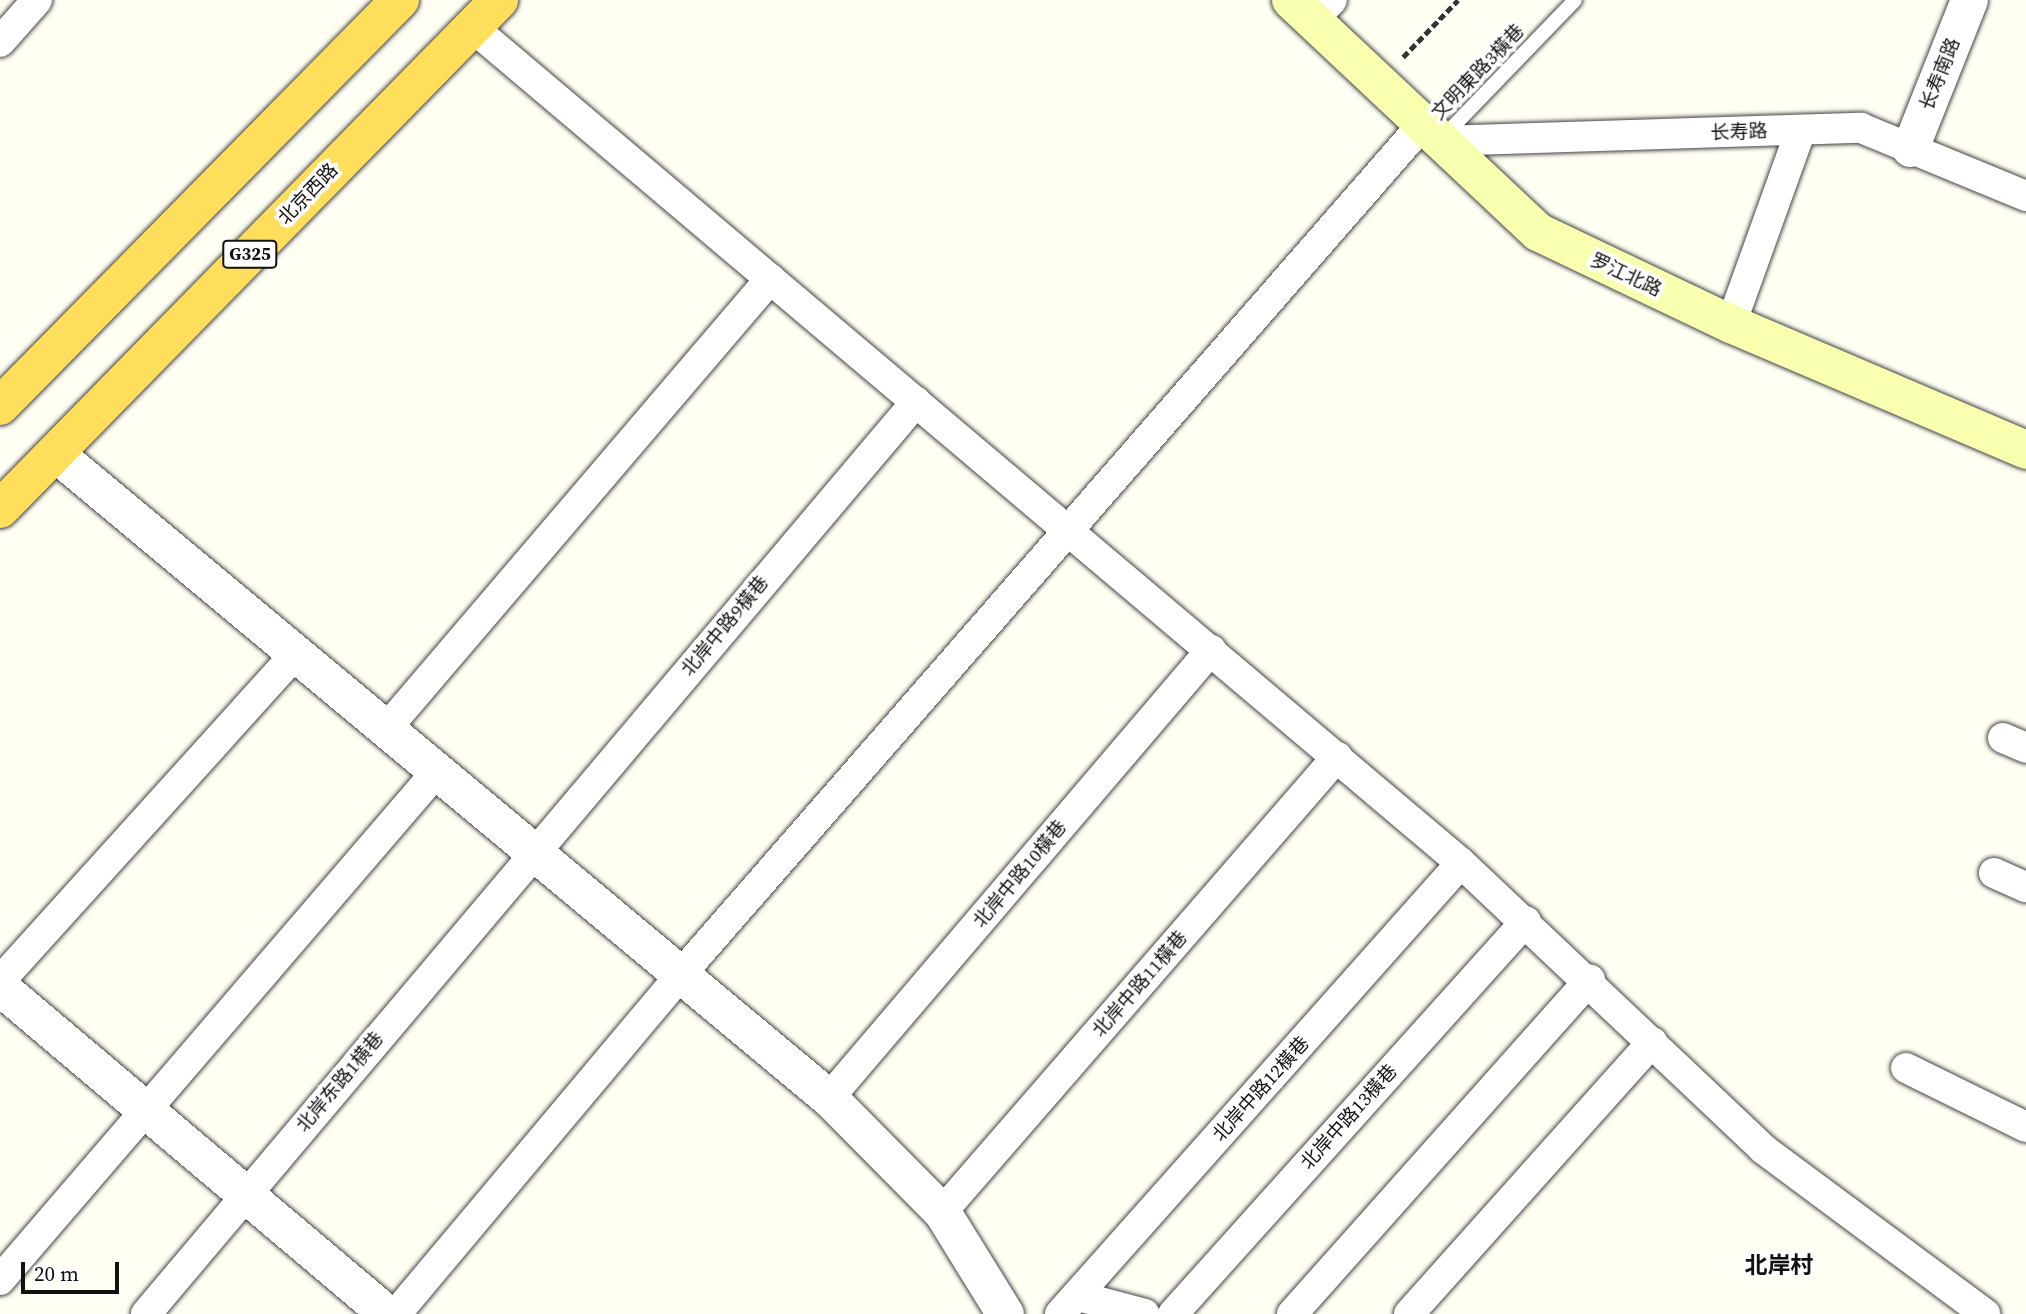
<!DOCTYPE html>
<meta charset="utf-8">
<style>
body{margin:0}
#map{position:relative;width:2026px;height:1314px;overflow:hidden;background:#fffff4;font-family:"Source Serif 4","Noto Sans SC",serif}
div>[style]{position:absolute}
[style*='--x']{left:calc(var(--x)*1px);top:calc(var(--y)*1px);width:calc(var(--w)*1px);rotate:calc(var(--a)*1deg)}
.path>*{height:4.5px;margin-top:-2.25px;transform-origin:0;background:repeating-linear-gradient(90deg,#333 0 7px,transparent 0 10.5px)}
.roads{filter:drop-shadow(0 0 2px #444) drop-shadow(0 0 2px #444)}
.service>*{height:14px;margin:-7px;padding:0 7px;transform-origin:7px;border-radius:7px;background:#fff}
.minor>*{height:30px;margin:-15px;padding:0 15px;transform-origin:15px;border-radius:15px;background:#fff}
.tertiary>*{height:37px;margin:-18.5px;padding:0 18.5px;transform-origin:18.5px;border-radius:18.5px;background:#fff}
.secondary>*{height:38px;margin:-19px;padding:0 19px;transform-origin:19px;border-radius:19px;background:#f8ffaf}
.trunk>*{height:38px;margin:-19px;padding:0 19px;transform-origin:19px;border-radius:19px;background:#ffde5b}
span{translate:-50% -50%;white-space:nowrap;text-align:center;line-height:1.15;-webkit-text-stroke:7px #fff;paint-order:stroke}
.shield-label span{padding:2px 5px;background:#fff;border:2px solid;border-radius:5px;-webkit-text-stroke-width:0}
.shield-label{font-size:18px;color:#111;font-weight:700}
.street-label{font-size:19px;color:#111}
.quarter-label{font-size:23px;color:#111;font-weight:700}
.scale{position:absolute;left:21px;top:1262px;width:98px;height:32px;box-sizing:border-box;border:4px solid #111;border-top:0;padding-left:9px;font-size:21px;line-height:24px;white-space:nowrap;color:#111;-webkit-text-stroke:5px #fff;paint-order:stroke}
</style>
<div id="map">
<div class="path">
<div style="--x:1403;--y:57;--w:79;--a:-46"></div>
</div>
<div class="roads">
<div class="service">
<div style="--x:1440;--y:140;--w:194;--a:-46"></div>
</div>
<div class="minor">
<div style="--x:1312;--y:20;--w:28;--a:-45"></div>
<div style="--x:472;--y:27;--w:1295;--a:40.21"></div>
<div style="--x:1461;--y:863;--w:416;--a:43.4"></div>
<div style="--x:1763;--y:1149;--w:277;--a:36.6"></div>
<div style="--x:0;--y:42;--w:56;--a:-48.6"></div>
<div style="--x:1439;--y:141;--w:422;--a:-1.8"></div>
<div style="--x:1861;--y:128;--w:178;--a:22.4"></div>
<div style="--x:1731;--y:324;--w:206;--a:-70.2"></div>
<div style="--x:386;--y:729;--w:592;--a:-49.52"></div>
<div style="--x:2003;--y:738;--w:25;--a:23"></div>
<div style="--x:1994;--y:873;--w:35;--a:24"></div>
<div style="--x:0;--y:981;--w:440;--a:-47.9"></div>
<div style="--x:1906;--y:1068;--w:134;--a:26.2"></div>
<div style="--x:829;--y:1098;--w:589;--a:-49.55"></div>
<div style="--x:942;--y:1212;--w:603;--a:-49.04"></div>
<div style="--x:0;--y:1280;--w:672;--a:-49.34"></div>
<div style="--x:1078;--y:1296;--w:69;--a:15"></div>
<div style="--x:146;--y:1314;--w:1194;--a:-49.83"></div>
<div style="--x:396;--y:1314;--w:445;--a:-50"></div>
<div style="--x:682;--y:973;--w:1125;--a:-48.89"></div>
<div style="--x:1060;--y:1314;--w:603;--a:-48.36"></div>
<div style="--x:1173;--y:1314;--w:528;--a:-48.07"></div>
<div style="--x:1292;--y:1314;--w:448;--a:-48.3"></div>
<div style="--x:1409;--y:1314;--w:365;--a:-48.2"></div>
</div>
<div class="tertiary">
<div style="--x:1910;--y:148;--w:159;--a:-68.3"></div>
<div style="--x:55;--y:453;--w:1008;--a:39.81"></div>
<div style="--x:829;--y:1098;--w:161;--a:45.3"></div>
<div style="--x:942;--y:1212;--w:120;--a:58.3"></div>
<div style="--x:0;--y:987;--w:507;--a:40.2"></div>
</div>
<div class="secondary">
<div style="--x:1291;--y:0;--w:339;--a:43.2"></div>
<div style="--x:1538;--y:232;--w:214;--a:25.5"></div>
<div style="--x:1731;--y:324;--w:321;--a:23.1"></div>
</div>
<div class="trunk">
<div style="--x:0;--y:406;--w:570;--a:-45.43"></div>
<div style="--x:0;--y:509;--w:713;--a:-45.57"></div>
</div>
</div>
<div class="shield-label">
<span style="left:250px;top:254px">G325</span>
</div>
<div class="street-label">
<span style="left:1478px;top:72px;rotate:-46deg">文明東路3橫巷</span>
<span style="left:1940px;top:74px;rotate:-68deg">长寿南路</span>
<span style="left:1739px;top:132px;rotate:-2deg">长寿路</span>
<span style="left:308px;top:194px;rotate:-46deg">北京西路</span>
<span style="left:1626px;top:275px;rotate:25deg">罗江北路</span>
<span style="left:725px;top:626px;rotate:-50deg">北岸中路9橫巷</span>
<span style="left:1020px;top:874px;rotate:-50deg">北岸中路10橫巷</span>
<span style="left:1140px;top:984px;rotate:-49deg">北岸中路11橫巷</span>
<span style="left:340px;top:1082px;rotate:-50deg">北岸东路1横巷</span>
<span style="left:1261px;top:1089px;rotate:-48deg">北岸中路12橫巷</span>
<span style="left:1349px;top:1117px;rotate:-48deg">北岸中路13橫巷</span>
</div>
<div class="quarter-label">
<span style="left:1779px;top:1265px">北岸村</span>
</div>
<div class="scale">20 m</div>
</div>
